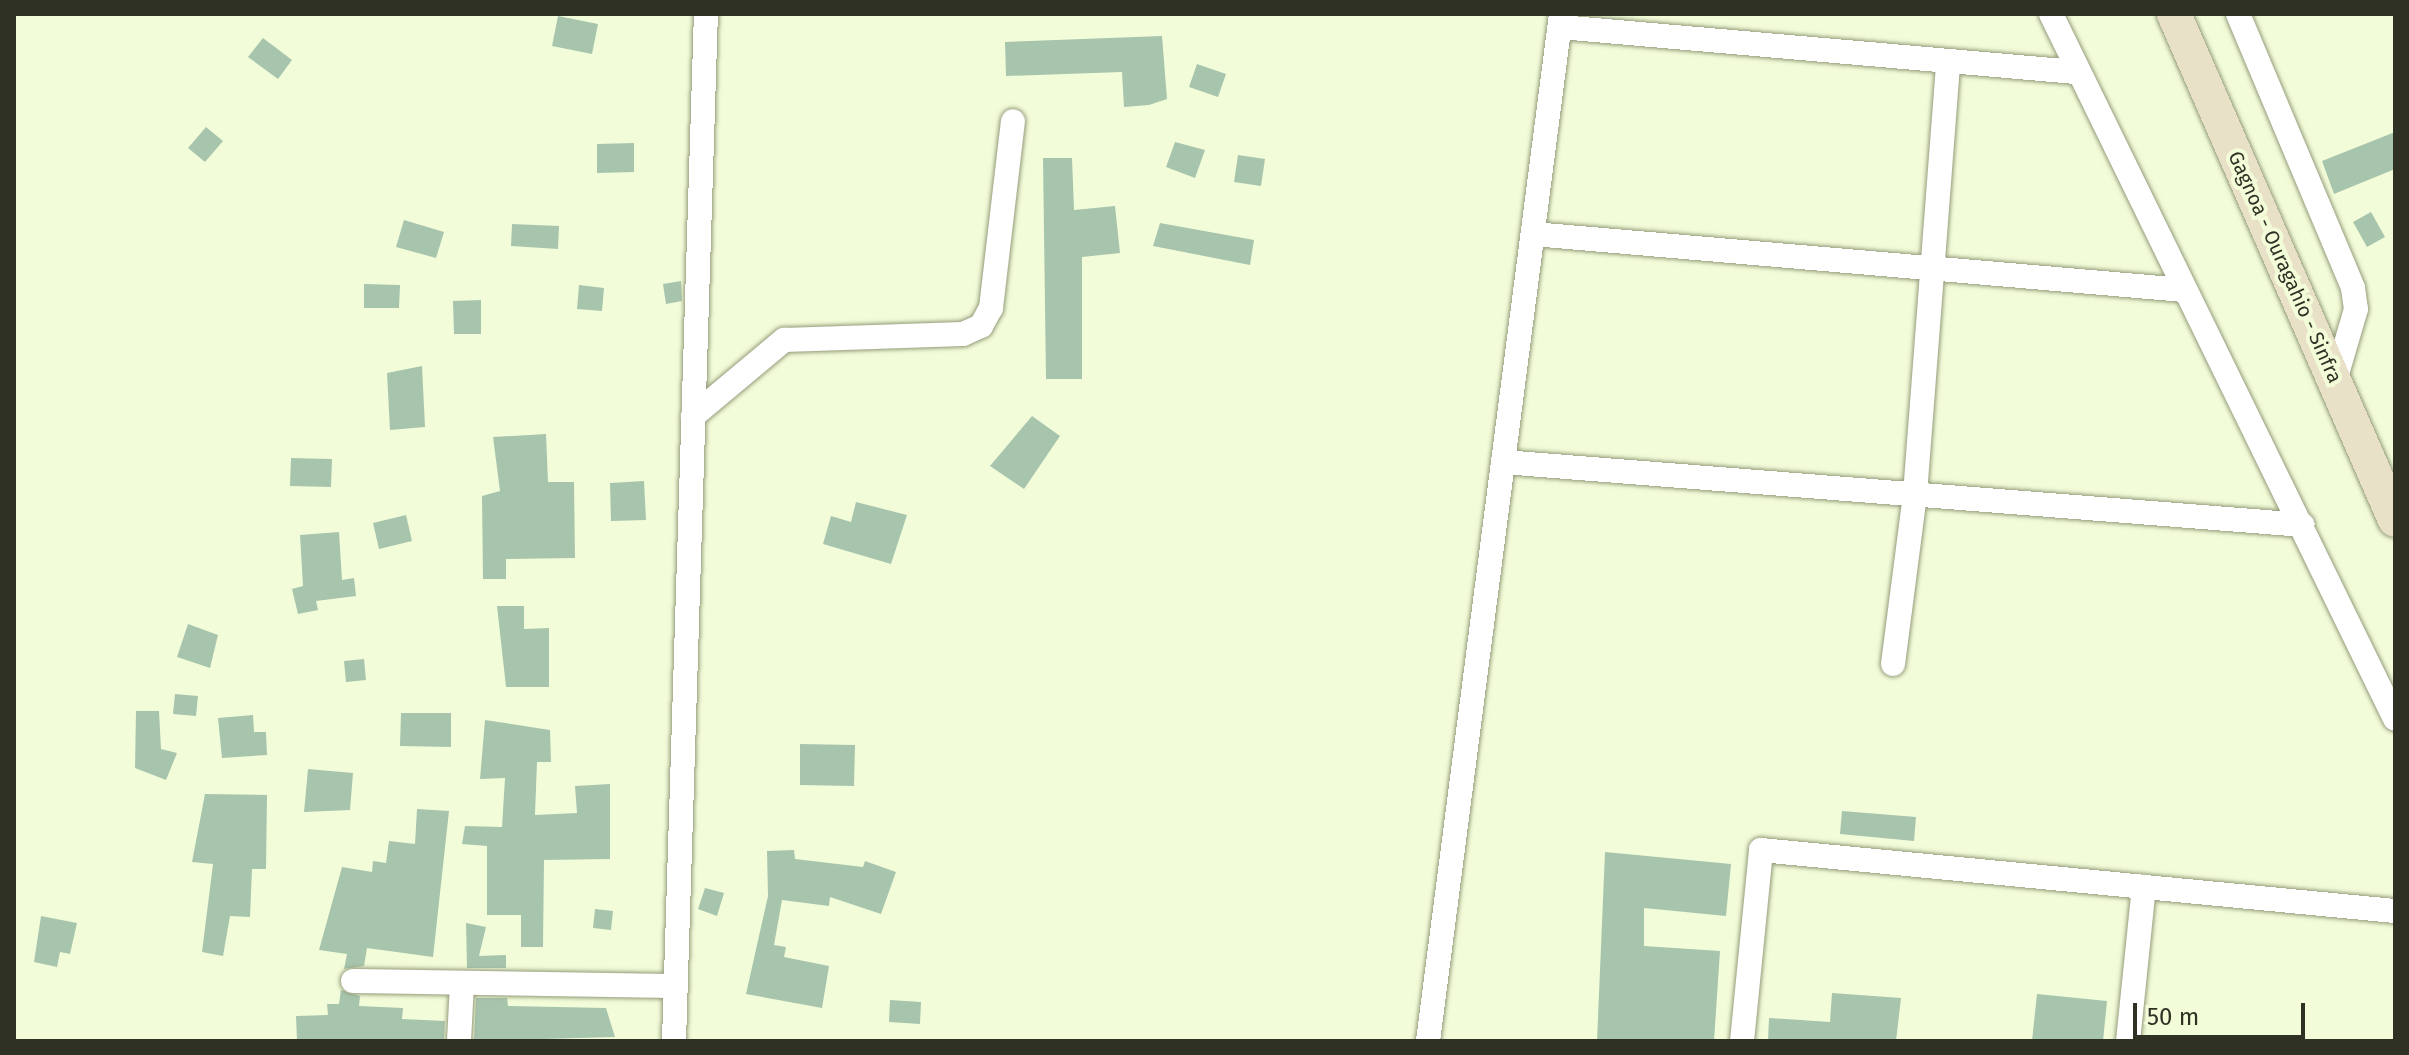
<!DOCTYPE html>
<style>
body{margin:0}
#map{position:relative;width:2409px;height:1055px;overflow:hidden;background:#f3fcd9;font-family:"Fira Sans",sans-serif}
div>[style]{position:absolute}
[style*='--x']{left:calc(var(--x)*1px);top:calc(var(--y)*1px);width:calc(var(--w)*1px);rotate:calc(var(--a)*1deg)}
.building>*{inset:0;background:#a7c5ad}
.roads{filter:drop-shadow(0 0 2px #949c7b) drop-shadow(0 0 2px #949c7b)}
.minor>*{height:24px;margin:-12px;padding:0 12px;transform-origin:12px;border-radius:12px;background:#fff}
.secondary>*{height:34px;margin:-17px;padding:0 17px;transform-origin:17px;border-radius:17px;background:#e9e0c8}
span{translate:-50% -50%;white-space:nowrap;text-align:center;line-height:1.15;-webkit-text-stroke:8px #f3fcd9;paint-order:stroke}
.street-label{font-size:20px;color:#2e3124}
.frame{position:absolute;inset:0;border:16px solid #2e3124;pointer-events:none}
.scale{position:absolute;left:2133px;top:1003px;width:172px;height:36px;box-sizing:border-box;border:4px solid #2e3124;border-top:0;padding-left:10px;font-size:24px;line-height:28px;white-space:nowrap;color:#2e3124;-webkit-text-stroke:6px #f3fcd9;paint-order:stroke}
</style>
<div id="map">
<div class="building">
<div style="clip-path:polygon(558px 16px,598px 24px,592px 54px,552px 46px)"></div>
<div style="clip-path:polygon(1162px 36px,1167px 99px,1149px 105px,1124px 107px,1122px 72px,1006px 76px,1005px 42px)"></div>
<div style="clip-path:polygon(263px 38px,292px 60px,278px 79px,248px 57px)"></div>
<div style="clip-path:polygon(1197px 64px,1226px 74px,1218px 97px,1189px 87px)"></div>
<div style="clip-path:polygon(206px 127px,223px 141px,205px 162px,188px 148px)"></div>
<div style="clip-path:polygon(2395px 132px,2395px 169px,2334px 194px,2322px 161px)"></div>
<div style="clip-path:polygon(1175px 142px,1205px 150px,1195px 178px,1166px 167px)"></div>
<div style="clip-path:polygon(634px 143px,634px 172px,597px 173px,597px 144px)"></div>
<div style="clip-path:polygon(1238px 155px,1265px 159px,1261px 186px,1234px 182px)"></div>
<div style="clip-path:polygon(1043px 158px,1072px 158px,1074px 210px,1115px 206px,1120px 253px,1082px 257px,1082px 379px,1046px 379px)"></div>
<div style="clip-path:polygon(2371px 212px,2385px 237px,2367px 247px,2353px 222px)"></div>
<div style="clip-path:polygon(404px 220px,444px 232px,436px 258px,396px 247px)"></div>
<div style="clip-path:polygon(1160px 223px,1254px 240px,1250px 265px,1153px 246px)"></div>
<div style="clip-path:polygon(512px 224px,559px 226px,558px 249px,511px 246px)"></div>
<div style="clip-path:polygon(681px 281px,682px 301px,666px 304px,663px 284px)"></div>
<div style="clip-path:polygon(364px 284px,400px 285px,399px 308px,364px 308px)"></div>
<div style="clip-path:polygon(579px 285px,604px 288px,602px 311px,577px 309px)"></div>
<div style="clip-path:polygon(481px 300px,481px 334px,454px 334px,453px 301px)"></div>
<div style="clip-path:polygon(422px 366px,425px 427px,390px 430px,387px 373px)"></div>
<div style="clip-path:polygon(1032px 416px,1060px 436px,1024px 489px,990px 466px)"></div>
<div style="clip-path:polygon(546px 434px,548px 482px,574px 482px,575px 558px,506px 559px,506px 579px,483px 579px,482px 496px,500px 491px,493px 437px)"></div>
<div style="clip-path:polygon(291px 458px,332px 459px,331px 487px,290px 486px)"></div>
<div style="clip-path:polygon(644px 481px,646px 520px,611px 521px,610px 483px)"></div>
<div style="clip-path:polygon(856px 502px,907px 515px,891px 564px,823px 544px,831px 516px,851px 522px)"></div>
<div style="clip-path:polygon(406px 515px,412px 541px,379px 549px,373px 523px)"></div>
<div style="clip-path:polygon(339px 532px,342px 580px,354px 578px,356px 596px,316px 601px,318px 610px,298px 614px,292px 589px,303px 586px,300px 535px)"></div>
<div style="clip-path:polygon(497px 606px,524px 606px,524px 629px,549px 628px,549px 687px,506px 687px)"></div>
<div style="clip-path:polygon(188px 624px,218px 635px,210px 668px,177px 657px)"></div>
<div style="clip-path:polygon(364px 659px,366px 680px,346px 682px,344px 661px)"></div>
<div style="clip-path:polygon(175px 694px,198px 696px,196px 716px,173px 714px)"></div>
<div style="clip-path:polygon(136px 711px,159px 711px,161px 749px,177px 753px,166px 780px,135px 768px)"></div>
<div style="clip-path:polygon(401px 713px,451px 713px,451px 747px,400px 746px)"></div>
<div style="clip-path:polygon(253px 715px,254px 732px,266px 732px,267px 755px,222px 758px,218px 718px)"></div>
<div style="clip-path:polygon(485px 720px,550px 730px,551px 762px,537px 762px,535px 815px,577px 813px,575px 786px,610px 784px,610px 859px,544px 860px,543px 947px,521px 947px,521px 915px,487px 915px,487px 846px,462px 844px,465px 826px,502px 827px,505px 778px,480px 779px)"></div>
<div style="clip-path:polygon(800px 744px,855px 745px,854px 786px,800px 785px)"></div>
<div style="clip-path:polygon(308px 769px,353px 773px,350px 810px,304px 812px)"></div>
<div style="clip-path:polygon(205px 794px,267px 795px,266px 869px,252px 869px,250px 917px,230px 916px,223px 956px,202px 952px,213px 864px,192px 862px)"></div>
<div style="clip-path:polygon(417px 809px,449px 811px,433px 957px,367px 948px,364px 966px,344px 969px,347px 954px,319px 950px,342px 867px,372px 872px,373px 861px,386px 863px,389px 841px,415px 844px)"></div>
<div style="clip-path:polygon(1842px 811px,1916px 817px,1914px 841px,1840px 834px)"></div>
<div style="clip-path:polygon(794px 850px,795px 859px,863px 867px,865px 861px,896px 872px,881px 914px,830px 897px,829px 906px,782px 900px,774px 945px,786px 947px,784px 957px,829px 966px,822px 1008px,746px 994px,768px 896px,767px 851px)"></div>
<div style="clip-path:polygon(1605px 852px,1731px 864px,1726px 916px,1644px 908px,1644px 946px,1720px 951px,1714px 1041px,1597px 1041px)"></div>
<div style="clip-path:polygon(705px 888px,724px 893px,717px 916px,698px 909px)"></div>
<div style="clip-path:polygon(595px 909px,613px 911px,611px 930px,593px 928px)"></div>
<div style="clip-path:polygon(41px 916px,77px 923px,70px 954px,60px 952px,57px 967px,34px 962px)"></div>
<div style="clip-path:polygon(466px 923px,486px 927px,479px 956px,506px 955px,506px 968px,467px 968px)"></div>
<div style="clip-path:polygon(341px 990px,360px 996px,359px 1006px,403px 1008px,402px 1019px,445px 1021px,444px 1041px,297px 1041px,296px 1016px,328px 1015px,327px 1004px,339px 1004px)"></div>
<div style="clip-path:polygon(1832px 993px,1901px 998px,1896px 1041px,1768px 1041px,1769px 1018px,1830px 1022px)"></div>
<div style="clip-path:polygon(2037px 994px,2107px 1001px,2103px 1041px,2032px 1041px)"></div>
<div style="clip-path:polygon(476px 998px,507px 998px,508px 1006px,606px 1008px,615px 1037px,474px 1041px)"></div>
<div style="clip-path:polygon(890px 1000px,921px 1002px,920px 1024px,889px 1022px)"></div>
</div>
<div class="roads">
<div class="minor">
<div style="--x:2051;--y:14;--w:784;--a:63.99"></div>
<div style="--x:2238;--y:14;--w:297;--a:67.2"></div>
<div style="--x:2353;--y:288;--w:21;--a:82"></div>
<div style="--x:2356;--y:309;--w:75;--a:106.3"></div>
<div style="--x:1560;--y:27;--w:517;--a:4.99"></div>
<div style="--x:1533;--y:234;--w:653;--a:4.92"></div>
<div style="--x:693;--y:416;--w:119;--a:-39.9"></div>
<div style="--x:784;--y:340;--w:179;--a:-1.9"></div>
<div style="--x:963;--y:334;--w:20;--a:-24"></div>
<div style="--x:981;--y:326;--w:21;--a:-61"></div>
<div style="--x:991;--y:308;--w:188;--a:-83.3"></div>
<div style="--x:1503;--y:462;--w:802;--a:4.5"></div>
<div style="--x:1893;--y:664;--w:171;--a:-82.6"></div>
<div style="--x:1915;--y:494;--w:434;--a:-85.6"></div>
<div style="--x:353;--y:981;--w:323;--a:0.9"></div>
<div style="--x:459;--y:1041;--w:58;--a:-87"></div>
<div style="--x:674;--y:1041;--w:1027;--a:-88.22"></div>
<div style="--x:1428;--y:1041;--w:1036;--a:-82.62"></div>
<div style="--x:1742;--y:1041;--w:192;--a:-84.3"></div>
<div style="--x:1761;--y:850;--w:637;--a:5.5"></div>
<div style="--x:2128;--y:1041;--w:155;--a:-84.1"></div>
</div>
<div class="secondary">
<div style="--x:2174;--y:14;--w:552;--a:66.41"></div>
</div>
</div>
<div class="street-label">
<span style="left:2285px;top:267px;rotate:66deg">Gagnoa - Ouragahio - Sinfra</span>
</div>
<div class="frame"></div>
<div class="scale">50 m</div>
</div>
